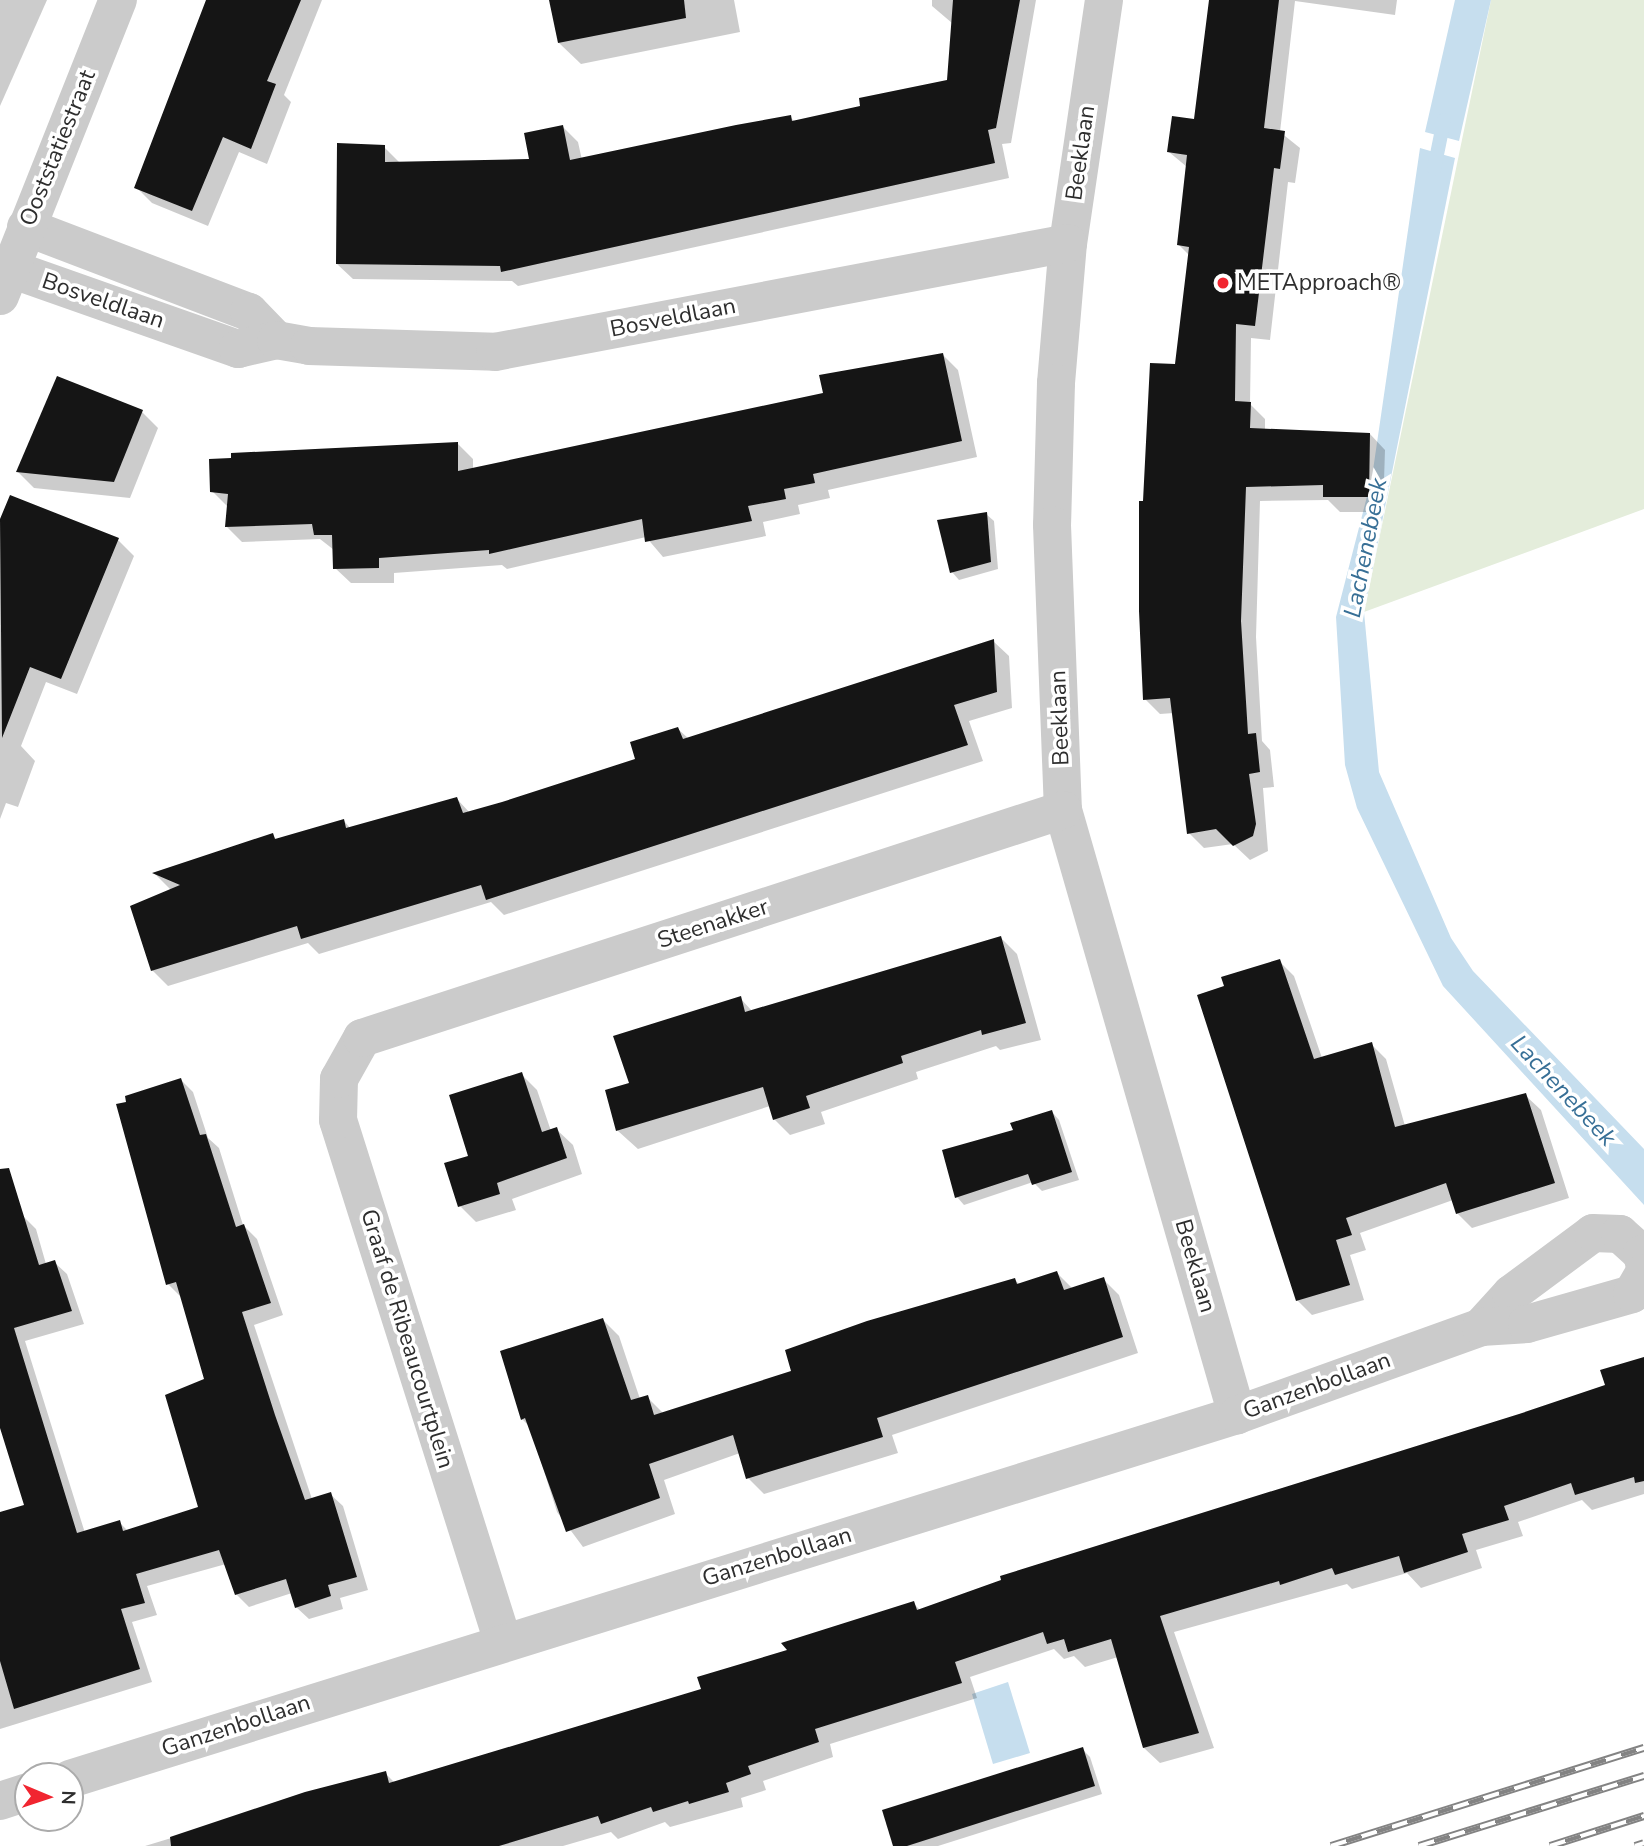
<!DOCTYPE html>
<meta charset="utf-8">
<style>
body{margin:0}
#map{position:relative;width:1644px;height:1846px;overflow:hidden;background:#fff;font-family:"Nunito Sans",sans-serif}
div>[style]{position:absolute}
[style*='--x']{left:calc(var(--x)*1px);top:calc(var(--y)*1px);width:calc(var(--w)*1px);rotate:calc(var(--a)*1deg)}
.green>*{inset:0;background:#e4eddb}
.water>*{inset:0;background:#c6deee}
.shadow>*{inset:0;background:#0003}
.stream>*{height:14px;margin:-7px;padding:0 7px;transform-origin:7px;border-radius:7px;background:#c6deee}
.building>*{inset:0;background:#151515}
.street>*{height:38px;margin:-19px;padding:0 19px;transform-origin:19px;border-radius:19px;background:#cbcbcb}
.rail>*{height:8px;margin-top:-4px;transform-origin:0;background:repeating-linear-gradient(90deg,#fff 0 16px,#838383 0 32px);box-sizing:border-box;border-block:2px solid #838383}
.dots>*{width:19px;height:19px;translate:-50% -50%;box-sizing:border-box;border:4px solid #fff;border-radius:50%}
span{translate:-50% -50%;white-space:nowrap;text-align:center;line-height:1.15;-webkit-text-stroke:7px #fff;paint-order:stroke}
.street-label{font-size:23px;color:#2e2e2e}
.poi-label{font-size:23px;color:#2e2e2e}
.left{translate:0 -50%;text-align:left}
.water-label{font-size:24px;color:#376f96;font-style:italic}
.north{position:absolute;left:14px;top:1762px;width:70px;height:70px;box-sizing:border-box;background:#fff;border:2px solid #ababab;border-radius:50%;rotate:92deg;font-size:19px;font-weight:700;line-height:28px;text-align:center;color:#2e2e2e}
.north::after{content:'';display:block;margin:auto;width:24px;height:32px;background:#f12530;clip-path:polygon(50% 0,100% 100%,50% 72%,0 100%)}
</style>
<div id="map">
<div class="green">
<div style="clip-path:polygon(1491px 0,1644px 0,1644px 509px,1364px 612px)"></div>
</div>
<div class="water">
<div style="clip-path:polygon(1455px 0,1491px 0,1459px 141px,1425px 132px)"></div>
<div style="clip-path:polygon(1420px 148px,1455px 158px,1364px 612px,1379px 772px,1451px 938px,1473px 971px,1644px 1149px,1644px 1205px,1443px 986px,1357px 808px,1345px 765px,1336px 617px,1372px 477px)"></div>
<div style="clip-path:polygon(1008px 1682px,1030px 1753px,993px 1764px,972px 1694px)"></div>
</div>
<div class="shadow">
<div style="clip-path:polygon(0 0,47px 0,0 106px)"></div>
<div style="clip-path:polygon(209px 0,322px 0,284px 95px,291px 102px,267px 164px,239px 152px,208px 226px,152px 203px,136px 187px)"></div>
<div style="clip-path:polygon(550px 0,734px 0,740px 32px,581px 64px,559px 43px)"></div>
<div style="clip-path:polygon(932px 0,1036px 0,1011px 143px,1002px 144px,1009px 178px,518px 286px,512px 281px,353px 279px,337px 264px,384px 147px,400px 163px,531px 161px,563px 127px,578px 142px,582px 160px,790px 117px,795px 122px,862px 107px,949px 82px,952px 23px,932px 6px)"></div>
<div style="clip-path:polygon(1212px 0,1397px 0,1395px 15px,1295px 1px,1280px 132px,1300px 148px,1295px 183px,1288px 182px,1270px 340px,1251px 338px,1250px 404px,1265px 419px,1265px 431px,1370px 434px,1385px 450px,1383px 512px,1340px 512px,1328px 500px,1260px 501px,1256px 637px,1262px 741px,1270px 750px,1274px 787px,1263px 788px,1268px 851px,1250px 860px,1233px 844px,1204px 848px,1189px 833px,1174px 713px,1160px 714px,1145px 699px,1145px 502px,1177px 366px,1190px 256px,1179px 245px,1187px 167px,1169px 152px,1195px 121px)"></div>
<div style="clip-path:polygon(943px 355px,958px 370px,977px 457px,828px 490px,830px 498px,798px 505px,800px 514px,763px 522px,766px 536px,663px 557px,646px 537px,507px 569px,502px 565px,394px 573px,394px 583px,351px 583px,335px 568px,334px 550px,320px 539px,242px 542px,227px 527px,229px 508px,212px 491px,458px 444px,473px 459px,473px 469px,825px 394px)"></div>
<div style="clip-path:polygon(142px 412px,158px 428px,130px 498px,34px 488px,18px 472px)"></div>
<div style="clip-path:polygon(11px 497px,118px 540px,134px 556px,77px 694px,46px 682px,21px 746px,35px 761px,18px 807px,6px 803px,0 819px,0 523px)"></div>
<div style="clip-path:polygon(986px 514px,994px 521px,998px 569px,959px 580px,952px 572px)"></div>
<div style="clip-path:polygon(993px 641px,1009px 656px,1012px 708px,969px 721px,983px 761px,504px 915px,491px 902px,319px 954px,308px 943px,168px 986px,152px 970px,171px 890px,155px 874px,272px 835px,277px 840px,344px 821px,351px 829px,457px 799px,470px 813px,638px 760px,678px 729px,689px 739px)"></div>
<div style="clip-path:polygon(1001px 938px,1017px 954px,1041px 1040px,1000px 1050px,996px 1046px,916px 1072px,918px 1079px,821px 1112px,825px 1124px,790px 1135px,774px 1119px,770px 1106px,638px 1149px,618px 1131px,607px 1091px,631px 1085px,740px 998px,753px 1012px)"></div>
<div style="clip-path:polygon(1279px 961px,1294px 976px,1322px 1058px,1371px 1044px,1386px 1059px,1405px 1126px,1525px 1095px,1541px 1110px,1569px 1198px,1472px 1228px,1457px 1213px,1453px 1200px,1360px 1233px,1366px 1250px,1350px 1255px,1364px 1300px,1312px 1315px,1297px 1300px,1226px 987px)"></div>
<div style="clip-path:polygon(521px 1074px,537px 1090px,551px 1131px,556px 1129px,573px 1145px,582px 1174px,512px 1199px,516px 1210px,476px 1222px,460px 1206px,470px 1157px)"></div>
<div style="clip-path:polygon(181px 1080px,193px 1092px,208px 1138px,219px 1148px,243px 1225px,257px 1239px,283px 1315px,254px 1325px,312px 1499px,330px 1494px,343px 1506px,368px 1590px,340px 1598px,343px 1609px,309px 1619px,296px 1607px,292px 1593px,249px 1607px,236px 1594px,226px 1564px,147px 1586px,157px 1615px,132px 1622px,152px 1682px,0 1729px,0 1514px,26px 1506px,0 1422px,0 1222px,23px 1216px,36px 1229px,46px 1264px,54px 1262px,67px 1274px,84px 1324px,25px 1341px,85px 1533px,119px 1522px,128px 1531px,201px 1508px,206px 1380px,181px 1297px,168px 1284px,128px 1103px)"></div>
<div style="clip-path:polygon(1052px 1112px,1059px 1120px,1079px 1180px,1042px 1191px,1033px 1182px,964px 1205px,957px 1197px,1015px 1132px)"></div>
<div style="clip-path:polygon(1057px 1273px,1073px 1289px,1103px 1279px,1119px 1295px,1138px 1353px,892px 1435px,898px 1453px,764px 1494px,748px 1478px,740px 1453px,664px 1480px,675px 1514px,583px 1547px,557px 1512px,530px 1427px,522px 1419px,603px 1320px,619px 1336px,640px 1399px,647px 1397px,663px 1413px,793px 1372px,1015px 1280px,1020px 1285px)"></div>
<div style="clip-path:polygon(1644px 1359px,1644px 1494px,1592px 1510px,1582px 1500px,1518px 1522px,1523px 1536px,1476px 1550px,1482px 1568px,1421px 1588px,1407px 1573px,1352px 1589px,1347px 1584px,1174px 1632px,1214px 1748px,1160px 1763px,1144px 1748px,1118px 1657px,1085px 1667px,1074px 1656px,1064px 1659px,1054px 1649px,970px 1677px,977px 1698px,830px 1744px,833px 1757px,763px 1781px,766px 1790px,741px 1798px,743px 1807px,670px 1827px,665px 1822px,618px 1839px,611px 1832px,563px 1846px,145px 1846px,385px 1773px,395px 1783px,703px 1690px,913px 1603px,921px 1611px,1607px 1386px)"></div>
<div style="clip-path:polygon(1082px 1749px,1090px 1757px,1102px 1794px,938px 1846px,895px 1846px)"></div>
</div>
<div class="stream">
<div style="--x:1434;--y:169;--w:50;--a:-78.5"></div>
</div>
<div class="building">
<div style="clip-path:polygon(206px 0,301px 0,267px 81px,276px 84px,251px 149px,223px 137px,192px 211px,134px 188px)"></div>
<div style="clip-path:polygon(549px 0,684px 0,686px 18px,558px 43px)"></div>
<div style="clip-path:polygon(953px 0,1020px 0,996px 128px,988px 130px,995px 163px,501px 272px,500px 266px,336px 264px,337px 143px,385px 145px,385px 162px,529px 159px,524px 133px,563px 125px,570px 160px,736px 125px,791px 115px,792px 121px,860px 106px,859px 98px,947px 80px)"></div>
<div style="clip-path:polygon(1209px 0,1279px 0,1264px 128px,1285px 131px,1280px 169px,1274px 168px,1255px 326px,1236px 324px,1235px 401px,1251px 402px,1250px 428px,1370px 433px,1369px 497px,1323px 497px,1323px 485px,1246px 487px,1241px 621px,1248px 734px,1256px 733px,1260px 772px,1249px 774px,1256px 824px,1253px 836px,1233px 846px,1216px 829px,1187px 834px,1170px 698px,1143px 700px,1139px 611px,1139px 501px,1143px 501px,1150px 363px,1175px 364px,1189px 247px,1177px 245px,1187px 155px,1167px 152px,1172px 116px,1194px 119px)"></div>
<div style="clip-path:polygon(943px 353px,962px 441px,813px 474px,815px 483px,784px 489px,786px 499px,748px 506px,752px 521px,645px 542px,642px 519px,489px 554px,489px 550px,379px 558px,379px 568px,333px 569px,332px 535px,314px 535px,312px 524px,225px 527px,228px 494px,210px 492px,209px 459px,231px 458px,231px 453px,458px 442px,458px 471px,823px 393px,819px 375px)"></div>
<div style="clip-path:polygon(57px 376px,143px 410px,114px 482px,16px 472px)"></div>
<div style="clip-path:polygon(10px 495px,119px 538px,61px 679px,30px 667px,2px 738px,0 519px)"></div>
<div style="clip-path:polygon(987px 512px,991px 562px,950px 573px,937px 520px)"></div>
<div style="clip-path:polygon(994px 639px,997px 692px,954px 705px,968px 745px,486px 900px,481px 885px,301px 939px,297px 926px,151px 971px,130px 906px,180px 885px,152px 873px,273px 833px,275px 839px,344px 819px,346px 828px,457px 797px,463px 813px,502px 802px,635px 759px,630px 742px,678px 727px,683px 739px)"></div>
<div style="clip-path:polygon(1001px 936px,1026px 1023px,982px 1035px,981px 1030px,901px 1056px,903px 1063px,806px 1096px,810px 1108px,773px 1120px,763px 1087px,616px 1131px,605px 1090px,629px 1083px,613px 1036px,741px 996px,745px 1012px)"></div>
<div style="clip-path:polygon(1280px 959px,1314px 1059px,1372px 1042px,1395px 1127px,1526px 1093px,1555px 1183px,1456px 1214px,1446px 1183px,1346px 1218px,1352px 1235px,1336px 1240px,1350px 1285px,1296px 1301px,1197px 995px,1224px 986px,1221px 977px)"></div>
<div style="clip-path:polygon(522px 1072px,542px 1132px,557px 1127px,567px 1158px,497px 1183px,500px 1194px,458px 1207px,444px 1163px,468px 1156px,449px 1095px)"></div>
<div style="clip-path:polygon(181px 1078px,200px 1135px,206px 1134px,236px 1227px,244px 1224px,271px 1303px,242px 1312px,275px 1415px,305px 1500px,331px 1492px,357px 1577px,328px 1585px,331px 1596px,295px 1608px,286px 1579px,235px 1595px,219px 1550px,136px 1574px,145px 1603px,121px 1609px,140px 1669px,14px 1709px,0 1661px,0 1512px,24px 1505px,0 1428px,0 1169px,9px 1168px,39px 1265px,55px 1260px,72px 1311px,14px 1328px,77px 1533px,120px 1520px,123px 1531px,198px 1507px,165px 1395px,204px 1379px,176px 1282px,166px 1285px,116px 1104px,126px 1102px,125px 1096px)"></div>
<div style="clip-path:polygon(1052px 1110px,1072px 1172px,1032px 1185px,1028px 1174px,955px 1198px,942px 1150px,1013px 1130px,1010px 1123px)"></div>
<div style="clip-path:polygon(1057px 1271px,1064px 1290px,1104px 1277px,1123px 1337px,877px 1418px,883px 1437px,746px 1479px,733px 1435px,649px 1464px,660px 1498px,566px 1532px,525px 1418px,521px 1420px,500px 1351px,603px 1318px,631px 1400px,648px 1395px,654px 1415px,791px 1371px,785px 1350px,867px 1321px,1015px 1278px,1017px 1284px)"></div>
<div style="clip-path:polygon(1644px 1357px,1644px 1481px,1635px 1483px,1634px 1477px,1575px 1495px,1571px 1483px,1504px 1506px,1509px 1520px,1462px 1534px,1468px 1552px,1404px 1573px,1399px 1556px,1335px 1575px,1332px 1568px,1280px 1585px,1279px 1581px,1160px 1616px,1199px 1733px,1143px 1748px,1111px 1639px,1068px 1652px,1064px 1639px,1047px 1644px,1043px 1632px,955px 1662px,962px 1683px,815px 1729px,819px 1742px,748px 1766px,751px 1774px,726px 1783px,729px 1792px,689px 1804px,688px 1801px,653px 1812px,651px 1807px,601px 1824px,598px 1816px,499px 1846px,171px 1846px,170px 1837px,305px 1792px,386px 1771px,389px 1783px,701px 1689px,697px 1677px,787px 1650px,781px 1643px,914px 1601px,917px 1610px,1001px 1580px,1000px 1576px,1519px 1414px,1605px 1385px,1600px 1370px)"></div>
<div style="clip-path:polygon(1083px 1747px,1095px 1786px,907px 1846px,893px 1846px,882px 1810px)"></div>
</div>
<div class="street">
<div style="--x:1104;--y:0;--w:246;--a:98.4"></div>
<div style="--x:1068;--y:243;--w:141;--a:94.9"></div>
<div style="--x:1056;--y:383;--w:142;--a:91.6"></div>
<div style="--x:1052;--y:525;--w:285;--a:87.8"></div>
<div style="--x:1063;--y:810;--w:630;--a:73.95"></div>
<div style="--x:26;--y:227;--w:239;--a:20.9"></div>
<div style="--x:249;--y:312;--w:39;--a:46"></div>
<div style="--x:11;--y:269;--w:241;--a:19.4"></div>
<div style="--x:238;--y:349;--w:39;--a:-13"></div>
<div style="--x:276;--y:340;--w:34;--a:10"></div>
<div style="--x:309;--y:346;--w:186;--a:1.8"></div>
<div style="--x:495;--y:352;--w:583;--a:-10.77"></div>
<div style="--x:0;--y:296;--w:319;--a:-68.3"></div>
<div style="--x:1481;--y:1327;--w:45;--a:-47.7"></div>
<div style="--x:1511;--y:1294;--w:102;--a:-36.6"></div>
<div style="--x:1593;--y:1233;--w:27;--a:2"></div>
<div style="--x:1620;--y:1234;--w:30;--a:42"></div>
<div style="--x:1642;--y:1254;--w:9;--a:77"></div>
<div style="--x:503;--y:1642;--w:547;--a:-107.54"></div>
<div style="--x:338;--y:1120;--w:41;--a:-88.6"></div>
<div style="--x:339;--y:1079;--w:47;--a:-60.7"></div>
<div style="--x:362;--y:1038;--w:737;--a:-18.02"></div>
<div style="--x:70;--y:1779;--w:1222;--a:-17.32"></div>
<div style="--x:1237;--y:1415;--w:259;--a:-19.8"></div>
<div style="--x:1481;--y:1327;--w:46;--a:-3.7"></div>
<div style="--x:1527;--y:1324;--w:109;--a:-15.9"></div>
<div style="--x:1632;--y:1294;--w:24;--a:-60"></div>
<div style="--x:0;--y:1801;--w:29;--a:-18"></div>
</div>
<div class="rail">
<div style="--x:1331;--y:1846;--w:328;--a:-17.4"></div>
<div style="--x:1419;--y:1846;--w:236;--a:-17.3"></div>
<div style="--x:1550;--y:1846;--w:99;--a:-17.7"></div>
<div style="--x:1635;--y:1846;--w:9;--a:-18"></div>
</div>
<div class="dots">
<div style="left:1223px;top:283px;background:#f12530"></div>
</div>
<div class="street-label">
<span style="left:58px;top:148px;rotate:-68deg">Ooststatiestraat</span>
<span style="left:1081px;top:153px;rotate:-82deg">Beeklaan</span>
<span style="left:103px;top:301px;rotate:19deg">Bosveldlaan</span>
<span style="left:673px;top:318px;rotate:-11deg">Bosveldlaan</span>
<span style="left:1060px;top:718px;rotate:-92deg">Beeklaan</span>
<span style="left:713px;top:924px;rotate:-18deg">Steenakker</span>
<span style="left:1195px;top:1266px;rotate:74deg">Beeklaan</span>
<span style="left:407px;top:1339px;rotate:73deg">Graaf de Ribeaucourtplein</span>
<span style="left:1317px;top:1386px;rotate:-20deg">Ganzenbollaan</span>
<span style="left:777px;top:1557px;rotate:-17deg">Ganzenbollaan</span>
<span style="left:236px;top:1726px;rotate:-18deg">Ganzenbollaan</span>
</div>
<div class="poi-label">
<span class="left" style="left:1237px;top:283px">METApproach®</span>
</div>
<div class="water-label">
<span style="left:1366px;top:548px;rotate:-79deg">Lachenebeek</span>
<span style="left:1563px;top:1091px;rotate:47deg">Lachenebeek</span>
</div>
<div class="north">N</div>
</div>
